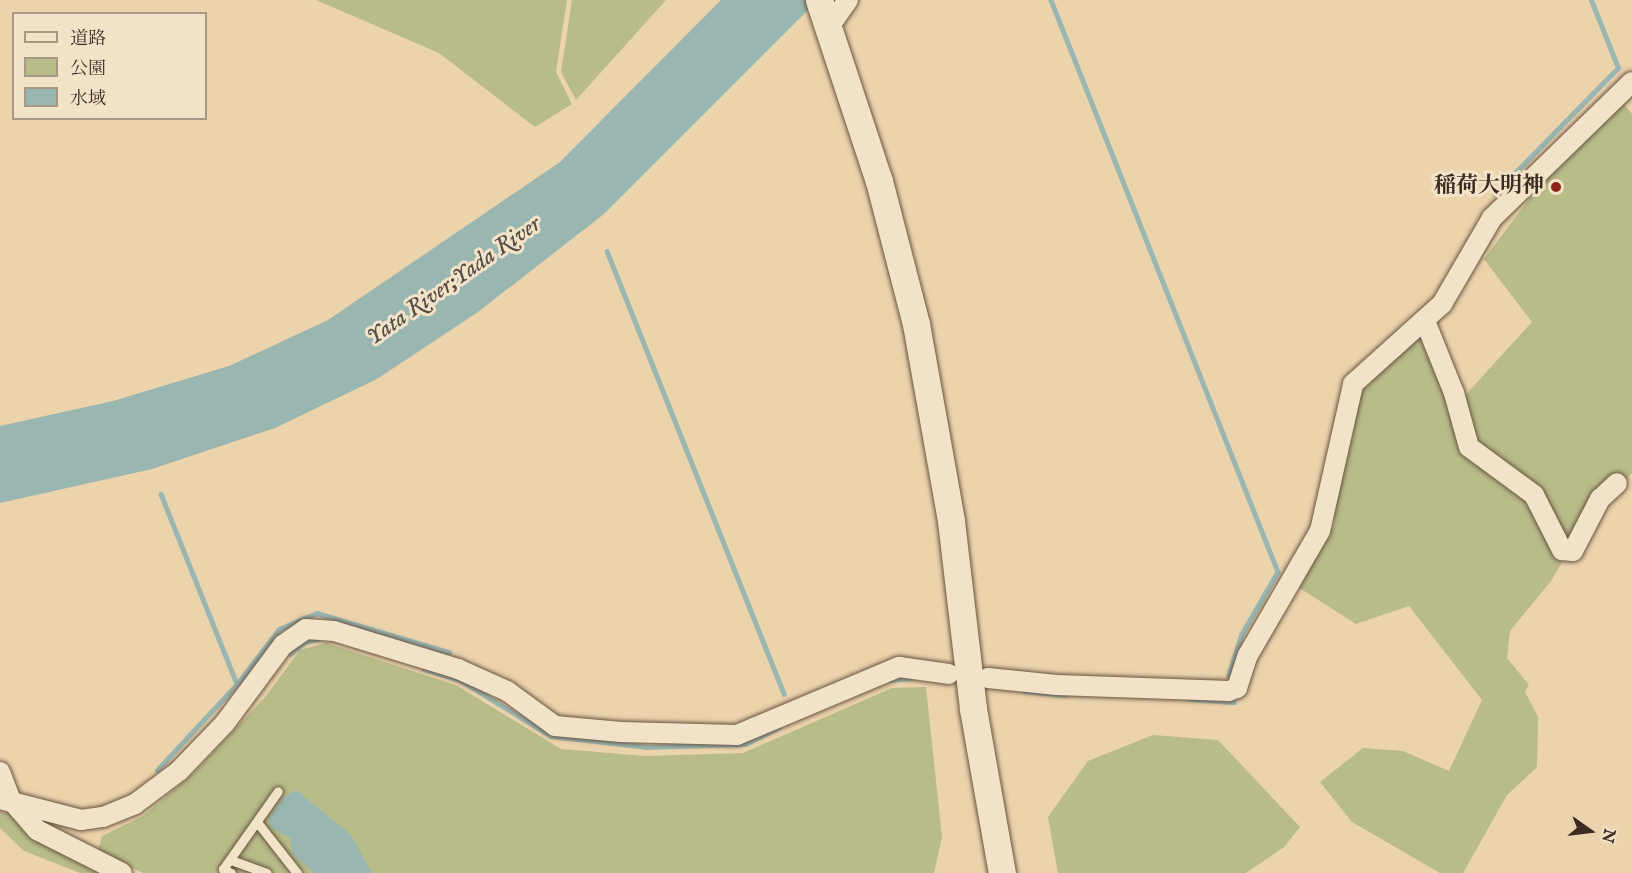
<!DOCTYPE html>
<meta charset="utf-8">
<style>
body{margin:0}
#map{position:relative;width:1632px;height:873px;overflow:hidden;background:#ebd3ab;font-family:"IM FELL English","Noto Serif JP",serif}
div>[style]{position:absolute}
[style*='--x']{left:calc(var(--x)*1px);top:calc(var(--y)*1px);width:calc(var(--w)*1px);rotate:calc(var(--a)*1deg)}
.green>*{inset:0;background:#b8bc88}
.water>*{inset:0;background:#9ab6b1}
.stream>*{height:4.5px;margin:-2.25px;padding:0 2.25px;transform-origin:2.25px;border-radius:2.25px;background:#9ab6b1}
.roads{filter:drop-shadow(0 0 2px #685444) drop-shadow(0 0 2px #685444)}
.lane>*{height:9px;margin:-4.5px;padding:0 4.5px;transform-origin:4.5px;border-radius:4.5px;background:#f2e2c8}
.street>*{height:20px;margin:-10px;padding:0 10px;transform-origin:10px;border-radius:10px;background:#f2e2c8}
.secondary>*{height:27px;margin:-13.5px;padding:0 13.5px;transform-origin:13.5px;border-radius:13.5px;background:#f2e2c8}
.dots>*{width:16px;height:16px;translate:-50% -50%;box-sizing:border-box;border:3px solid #f2e2c8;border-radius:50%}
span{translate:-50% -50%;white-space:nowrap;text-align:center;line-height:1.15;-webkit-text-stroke:6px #f2e2c8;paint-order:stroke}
.poi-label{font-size:22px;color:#3d2a22;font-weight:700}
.right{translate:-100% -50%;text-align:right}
.water-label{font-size:24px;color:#544d46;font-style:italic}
.legend{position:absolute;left:12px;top:12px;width:195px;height:108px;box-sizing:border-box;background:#f2e2c8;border:2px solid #aa9886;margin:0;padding:8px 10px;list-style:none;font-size:18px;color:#3d2a22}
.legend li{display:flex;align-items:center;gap:12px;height:30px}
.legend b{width:30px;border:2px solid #aa9886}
.north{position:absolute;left:1560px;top:801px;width:60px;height:60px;-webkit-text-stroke:4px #f2e2c8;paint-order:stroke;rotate:104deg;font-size:16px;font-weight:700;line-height:24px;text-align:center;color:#3d2a22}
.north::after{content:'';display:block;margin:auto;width:21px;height:27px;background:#3d2a22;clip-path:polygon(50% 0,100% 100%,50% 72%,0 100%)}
</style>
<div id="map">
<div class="green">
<div style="clip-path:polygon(316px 0,567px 0,556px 72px,572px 104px,535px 127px,439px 53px)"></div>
<div style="clip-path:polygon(572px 0,666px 0,576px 100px,561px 72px)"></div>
<div style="clip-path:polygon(1623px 103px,1632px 114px,1632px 473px,1578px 535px,1551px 581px,1510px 631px,1507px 658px,1529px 685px,1525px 692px,1538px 717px,1537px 767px,1507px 795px,1463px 873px,1440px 873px,1352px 822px,1320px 782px,1363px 748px,1403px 751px,1449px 771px,1482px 700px,1409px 606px,1356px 624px,1298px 587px,1334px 526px,1338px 469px,1360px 393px,1424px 328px,1450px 412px,1532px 322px,1484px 259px,1552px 169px)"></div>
<div style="clip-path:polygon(326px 643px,456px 685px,561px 749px,646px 756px,743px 753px,892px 688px,926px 687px,942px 837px,934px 873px,143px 873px,98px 851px,102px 836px,143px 816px,193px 774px,266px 696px,300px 650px)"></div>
<div style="clip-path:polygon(1153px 735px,1218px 740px,1300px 827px,1284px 847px,1246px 873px,1058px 873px,1048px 817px,1088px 761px)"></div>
<div style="clip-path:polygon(0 812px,12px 814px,107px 873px,80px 873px,24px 851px,0 828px)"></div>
</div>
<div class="water">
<div style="clip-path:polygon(721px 0,818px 0,604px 214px,478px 312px,377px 379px,275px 428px,152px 469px,0 503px,0 426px,113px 401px,229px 366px,328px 320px,560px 162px)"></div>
<div style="clip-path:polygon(296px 790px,351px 835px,372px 873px,314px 873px,293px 854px,290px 838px,270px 827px,268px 818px,284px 797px)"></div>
</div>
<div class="stream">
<div style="--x:1051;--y:0;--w:615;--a:68.35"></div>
<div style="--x:1278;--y:572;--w:72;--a:120.1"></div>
<div style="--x:1242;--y:634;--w:43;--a:107.6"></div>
<div style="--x:1494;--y:194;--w:177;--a:-45.5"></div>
<div style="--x:1618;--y:68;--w:73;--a:-111.7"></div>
<div style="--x:607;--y:251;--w:477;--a:68.2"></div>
<div style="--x:161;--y:494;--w:205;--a:68.2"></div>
<div style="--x:290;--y:654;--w:19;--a:-39"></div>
<div style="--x:305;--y:642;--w:13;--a:-13"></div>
<div style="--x:424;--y:669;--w:38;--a:17"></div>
<div style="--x:460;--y:680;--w:107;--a:31.6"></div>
<div style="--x:551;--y:736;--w:97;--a:6.5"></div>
<div style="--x:647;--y:747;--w:98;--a:-1.8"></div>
<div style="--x:745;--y:744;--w:37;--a:-26"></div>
<div style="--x:890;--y:680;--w:22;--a:-5"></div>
<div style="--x:1024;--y:691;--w:42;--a:5.4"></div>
<div style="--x:1189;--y:699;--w:45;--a:3.8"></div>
<div style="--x:157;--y:770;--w:117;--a:-47.1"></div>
<div style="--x:237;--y:684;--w:69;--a:-52.6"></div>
<div style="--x:279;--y:629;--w:41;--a:-22.8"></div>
<div style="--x:317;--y:613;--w:138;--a:16.5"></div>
</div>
<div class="roads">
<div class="lane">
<div style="--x:257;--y:822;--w:65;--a:51.9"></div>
<div style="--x:231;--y:860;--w:38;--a:20"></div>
<div style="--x:231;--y:873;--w:9;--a:-153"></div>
<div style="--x:223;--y:869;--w:95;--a:-54.8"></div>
</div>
<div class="street">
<div style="--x:829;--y:27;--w:33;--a:-55"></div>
<div style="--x:1425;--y:321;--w:78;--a:68.1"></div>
<div style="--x:1454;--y:393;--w:56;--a:74.5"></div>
<div style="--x:1469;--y:447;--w:81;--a:36.4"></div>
<div style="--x:1534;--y:495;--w:62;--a:63"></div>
<div style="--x:1562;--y:550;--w:11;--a:5"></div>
<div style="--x:1573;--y:551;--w:59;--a:-62.6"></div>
<div style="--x:1600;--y:499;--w:23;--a:-43"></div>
<div style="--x:988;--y:678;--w:69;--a:5.8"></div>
<div style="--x:1057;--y:685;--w:172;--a:2"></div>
<div style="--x:1229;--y:691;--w:9;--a:-21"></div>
<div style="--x:1237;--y:688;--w:35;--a:-72"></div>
<div style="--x:1248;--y:655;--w:143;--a:-59.9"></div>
<div style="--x:1320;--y:531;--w:151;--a:-77.3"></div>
<div style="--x:1353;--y:384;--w:120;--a:-42"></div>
<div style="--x:1442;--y:304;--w:99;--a:-59.8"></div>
<div style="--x:1492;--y:218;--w:195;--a:-44.2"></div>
<div style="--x:0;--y:772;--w:30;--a:69"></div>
<div style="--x:11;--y:800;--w:40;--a:49"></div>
<div style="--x:37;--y:830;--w:95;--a:26.8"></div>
<div style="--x:0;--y:799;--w:84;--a:14.5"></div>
<div style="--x:81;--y:820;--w:22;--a:-8"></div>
<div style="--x:103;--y:817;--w:35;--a:-22"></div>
<div style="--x:135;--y:804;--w:55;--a:-36.9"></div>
<div style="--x:179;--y:771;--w:66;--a:-46.2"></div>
<div style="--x:225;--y:723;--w:97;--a:-53.4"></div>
<div style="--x:283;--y:645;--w:28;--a:-35"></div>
<div style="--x:306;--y:629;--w:28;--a:4"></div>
<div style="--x:334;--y:631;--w:130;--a:17"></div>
<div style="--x:458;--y:669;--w:54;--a:24.2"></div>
<div style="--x:507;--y:691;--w:59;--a:36.1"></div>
<div style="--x:555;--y:726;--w:66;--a:5.2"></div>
<div style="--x:621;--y:732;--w:116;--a:1.5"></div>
<div style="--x:737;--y:735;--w:176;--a:-22.8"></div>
<div style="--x:899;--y:667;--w:50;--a:8"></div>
</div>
<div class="secondary">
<div style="--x:819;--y:0;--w:191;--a:71.7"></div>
<div style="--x:879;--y:181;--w:148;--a:75.5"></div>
<div style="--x:916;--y:324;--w:200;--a:79.9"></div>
<div style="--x:951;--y:521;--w:189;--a:83.3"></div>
<div style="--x:973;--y:709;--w:167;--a:80"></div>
</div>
</div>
<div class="dots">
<div style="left:1556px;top:187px;background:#8f2418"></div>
</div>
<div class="poi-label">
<span class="right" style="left:1544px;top:187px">稲荷大明神</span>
</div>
<div class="water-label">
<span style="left:454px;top:281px;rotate:-35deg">Yata River;Yada River</span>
</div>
<ul class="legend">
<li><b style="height:8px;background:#f2e2c8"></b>道路</li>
<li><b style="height:16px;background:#b8bc88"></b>公園</li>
<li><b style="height:16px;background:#9ab6b1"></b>水域</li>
</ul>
<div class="north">N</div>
</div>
